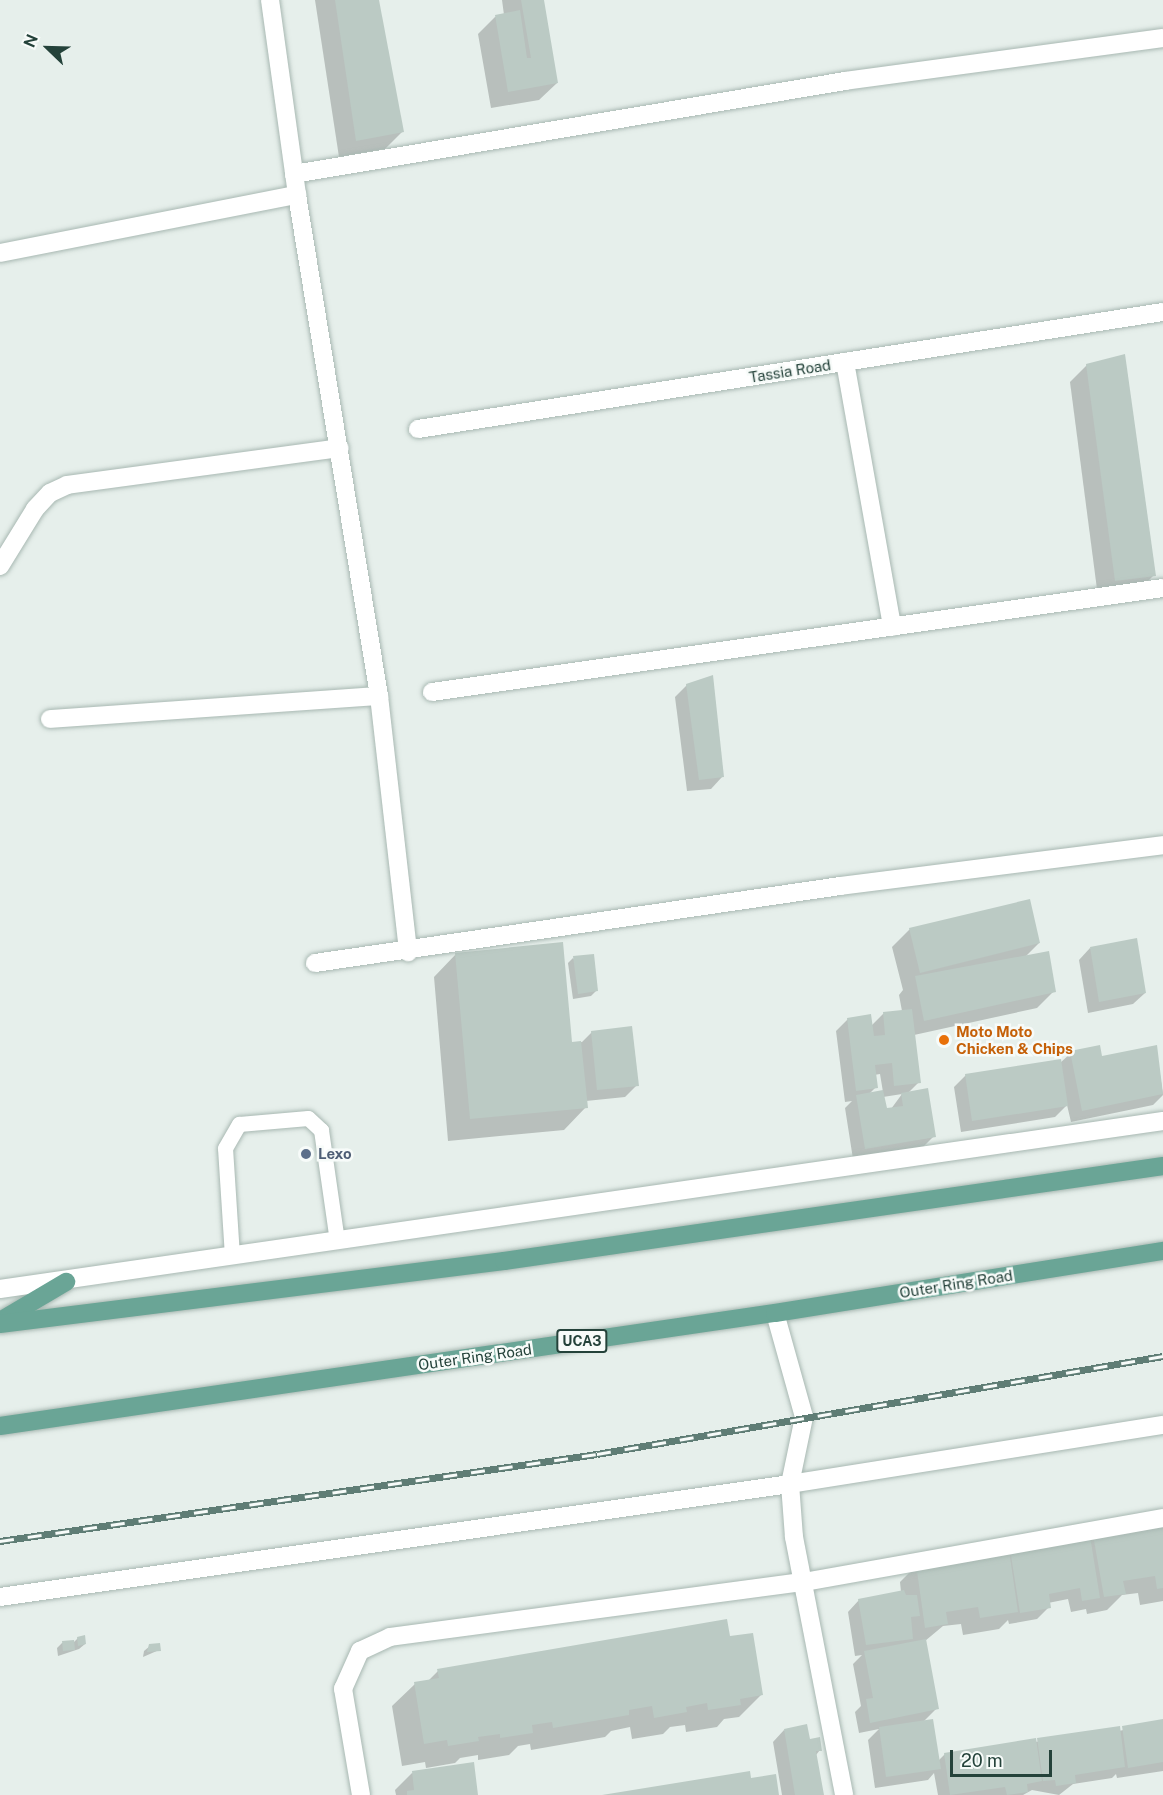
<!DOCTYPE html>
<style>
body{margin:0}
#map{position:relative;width:1163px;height:1795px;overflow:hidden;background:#e6efeb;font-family:"Public Sans",sans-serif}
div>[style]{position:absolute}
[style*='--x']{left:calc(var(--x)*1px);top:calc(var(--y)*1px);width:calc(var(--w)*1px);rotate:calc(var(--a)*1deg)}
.shadow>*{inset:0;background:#0003}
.building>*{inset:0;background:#bbcac4}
.roads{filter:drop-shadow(0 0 2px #a8b8b2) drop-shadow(0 0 2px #a8b8b2)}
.service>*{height:15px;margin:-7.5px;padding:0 7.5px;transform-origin:7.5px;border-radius:7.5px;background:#fff}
.minor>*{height:18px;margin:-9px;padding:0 9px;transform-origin:9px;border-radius:9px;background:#fff}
.secondary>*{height:18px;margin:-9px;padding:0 9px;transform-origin:9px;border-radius:9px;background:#fff}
.primary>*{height:18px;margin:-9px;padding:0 9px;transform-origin:9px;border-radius:9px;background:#6aa596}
.rail>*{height:7px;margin-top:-3.5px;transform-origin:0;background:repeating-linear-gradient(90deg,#f7fbf9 0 14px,#5f7d75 0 28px);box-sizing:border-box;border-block:2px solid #5f7d75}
.dots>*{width:16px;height:16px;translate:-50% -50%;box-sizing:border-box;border:3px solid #f7fbf9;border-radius:50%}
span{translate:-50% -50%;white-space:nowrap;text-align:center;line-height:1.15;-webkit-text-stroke:5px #f7fbf9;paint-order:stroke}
.shield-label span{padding:2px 4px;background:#f7fbf9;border:2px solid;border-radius:4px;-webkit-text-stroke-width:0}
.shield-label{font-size:14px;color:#24423a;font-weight:700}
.street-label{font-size:15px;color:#24423a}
.food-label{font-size:15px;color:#c56008;font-weight:700}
.left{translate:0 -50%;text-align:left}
.service-label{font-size:15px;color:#4e5e75;font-weight:700}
.north{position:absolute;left:18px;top:18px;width:60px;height:60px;-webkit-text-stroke:4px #f7fbf9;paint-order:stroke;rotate:293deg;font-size:16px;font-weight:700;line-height:24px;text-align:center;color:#24423a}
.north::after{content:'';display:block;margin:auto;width:21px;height:27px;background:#24423a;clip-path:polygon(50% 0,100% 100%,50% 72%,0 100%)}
.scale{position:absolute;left:950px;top:1750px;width:102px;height:27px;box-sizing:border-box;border:3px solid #24423a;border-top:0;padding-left:8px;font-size:18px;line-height:21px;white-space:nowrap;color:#24423a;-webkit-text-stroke:4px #f7fbf9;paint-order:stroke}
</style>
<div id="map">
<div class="shadow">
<div style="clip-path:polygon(315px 0,377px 0,402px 132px,385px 149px,339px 157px)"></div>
<div style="clip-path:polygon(502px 0,542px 0,557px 83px,539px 100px,491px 108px,478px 34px,495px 17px,504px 15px)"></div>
<div style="clip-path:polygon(1087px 365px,1154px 575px,1137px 592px,1098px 597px,1070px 382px)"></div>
<div style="clip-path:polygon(687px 685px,722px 777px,711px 789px,687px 791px,675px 697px)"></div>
<div style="clip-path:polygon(evenodd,910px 929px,1039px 943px,1025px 957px,1054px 991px,1037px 1008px,914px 1035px,919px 1082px,908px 1093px,934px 1136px,922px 1148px,853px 1159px,845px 1108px,852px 1101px,845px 1102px,836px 1031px,848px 1019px,871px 1026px,883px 1014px,902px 1011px,899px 995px,903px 990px,892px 947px,910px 929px,880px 1074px,883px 1092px,869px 1094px,876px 1087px,874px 1075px,880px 1074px,910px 929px,902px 1094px,891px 1109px,886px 1110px,883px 1097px,902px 1094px)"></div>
<div style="clip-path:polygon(1090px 948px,1145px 993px,1133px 1004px,1088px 1013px,1079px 960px)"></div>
<div style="clip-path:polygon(456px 954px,571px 1043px,582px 1042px,592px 1032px,637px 1085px,625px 1097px,586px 1101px,586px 1107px,564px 1130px,448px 1141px,434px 977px)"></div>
<div style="clip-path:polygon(573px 958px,596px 991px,591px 996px,573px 999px,568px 963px)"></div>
<div style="clip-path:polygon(1156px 1047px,1163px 1095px,1153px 1105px,1071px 1122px,1067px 1105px,1055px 1117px,961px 1132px,954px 1087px,966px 1075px,1060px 1063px,1071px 1053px,1101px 1058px)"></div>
<div style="clip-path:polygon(1163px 1524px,1163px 1601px,1140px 1605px,1138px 1593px,1122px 1595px,1107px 1610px,1087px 1614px,1086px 1609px,1071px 1612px,1068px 1599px,1048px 1603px,1049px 1607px,1037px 1619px,1009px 1624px,1008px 1620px,999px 1629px,963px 1635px,961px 1624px,943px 1626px,925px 1641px,937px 1708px,924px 1721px,938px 1761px,945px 1754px,1119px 1731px,1163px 1721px,1163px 1771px,1117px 1778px,1116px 1774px,1112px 1778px,1073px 1784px,1059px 1795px,1032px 1790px,1023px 1795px,938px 1795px,934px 1773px,928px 1780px,875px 1788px,868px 1740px,879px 1729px,859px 1733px,855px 1712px,861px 1706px,853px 1664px,862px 1655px,855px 1656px,848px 1612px,859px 1600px,901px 1592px,900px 1582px,917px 1565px)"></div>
<div style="clip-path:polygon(78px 1638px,85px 1644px,79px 1649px,58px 1656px,57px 1648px,62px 1643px,73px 1643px)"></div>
<div style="clip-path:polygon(728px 1638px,761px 1695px,739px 1717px,724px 1719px,717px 1727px,686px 1732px,685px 1725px,670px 1727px,663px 1734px,632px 1739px,630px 1727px,611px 1731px,605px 1737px,531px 1750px,530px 1744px,518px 1746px,509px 1755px,478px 1760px,478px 1755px,460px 1758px,455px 1763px,426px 1768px,425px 1762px,402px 1766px,392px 1706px,415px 1684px,427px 1682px,438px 1671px)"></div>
<div style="clip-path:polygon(150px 1646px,159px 1650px,143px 1657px,144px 1651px)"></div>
<div style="clip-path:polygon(784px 1730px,820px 1750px,816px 1755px,823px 1795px,782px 1795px,773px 1742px)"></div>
<div style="clip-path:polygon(412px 1773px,477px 1795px,396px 1795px,395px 1790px)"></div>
</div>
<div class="building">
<div style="clip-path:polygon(335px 0,379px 0,404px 132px,356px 141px)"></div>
<div style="clip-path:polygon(521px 0,544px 0,558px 83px,508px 92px,495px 15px,520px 10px,527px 58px,531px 58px)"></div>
<div style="clip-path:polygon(1125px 354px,1156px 576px,1115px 581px,1086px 364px)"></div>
<div style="clip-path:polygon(713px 675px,724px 777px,699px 780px,686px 684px)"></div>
<div style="clip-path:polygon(1030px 899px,1040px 943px,920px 973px,909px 928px)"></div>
<div style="clip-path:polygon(1137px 938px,1146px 993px,1099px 1002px,1090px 947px)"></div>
<div style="clip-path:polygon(563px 942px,572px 1042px,581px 1041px,588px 1108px,470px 1119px,455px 953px)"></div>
<div style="clip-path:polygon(1049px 951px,1056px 992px,924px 1021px,915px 976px)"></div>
<div style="clip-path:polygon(594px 954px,598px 991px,578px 994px,573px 956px)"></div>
<div style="clip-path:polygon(912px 1009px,921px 1083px,894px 1086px,892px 1063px,875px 1065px,878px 1088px,856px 1091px,847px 1018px,871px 1014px,874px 1036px,885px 1035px,883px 1012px)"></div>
<div style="clip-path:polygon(632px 1026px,639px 1086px,597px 1090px,591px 1031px)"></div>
<div style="clip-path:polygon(1100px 1045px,1102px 1056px,1157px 1045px,1163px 1094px,1082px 1111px,1070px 1051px)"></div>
<div style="clip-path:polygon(1061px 1059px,1068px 1106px,972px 1121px,965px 1074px)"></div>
<div style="clip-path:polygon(928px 1088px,936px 1137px,865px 1149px,856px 1095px,883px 1090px,887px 1108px,903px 1106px,901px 1093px)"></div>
<div style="clip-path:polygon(1163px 1523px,1163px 1588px,1157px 1589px,1155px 1576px,1123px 1581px,1126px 1594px,1104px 1597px,1093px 1535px)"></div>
<div style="clip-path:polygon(1090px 1536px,1100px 1598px,1082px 1601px,1080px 1588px,1049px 1594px,1051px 1608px,1020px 1613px,1010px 1549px)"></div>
<div style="clip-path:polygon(1009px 1550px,1018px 1612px,980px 1618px,978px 1607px,946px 1612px,948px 1624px,925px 1628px,916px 1564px)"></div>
<div style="clip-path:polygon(904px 1590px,906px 1595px,917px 1595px,920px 1616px,911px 1617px,913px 1639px,866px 1645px,858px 1599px)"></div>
<div style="clip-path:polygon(727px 1619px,730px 1636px,753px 1633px,763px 1695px,740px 1699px,741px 1705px,708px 1710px,707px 1703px,686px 1707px,687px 1712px,654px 1718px,652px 1706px,629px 1710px,629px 1715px,553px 1728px,552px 1722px,532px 1725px,533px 1733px,500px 1738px,500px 1734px,478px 1737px,479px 1741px,448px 1746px,447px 1740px,424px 1744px,414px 1682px,439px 1678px,437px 1669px)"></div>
<div style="clip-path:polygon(85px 1635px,86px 1644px,78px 1646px,77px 1637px)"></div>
<div style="clip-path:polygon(926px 1639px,939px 1709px,870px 1723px,866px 1699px,873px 1698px,864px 1651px)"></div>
<div style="clip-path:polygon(74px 1640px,75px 1650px,63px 1651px,62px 1641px)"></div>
<div style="clip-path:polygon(160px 1643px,161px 1651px,147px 1652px,149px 1644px)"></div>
<div style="clip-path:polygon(933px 1719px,941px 1769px,886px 1777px,879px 1727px)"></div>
<div style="clip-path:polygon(1163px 1719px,1163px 1762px,1128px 1768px,1122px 1726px)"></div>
<div style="clip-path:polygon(807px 1724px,810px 1739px,820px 1737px,822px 1751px,816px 1751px,824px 1795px,795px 1795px,784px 1729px)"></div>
<div style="clip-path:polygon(1120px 1726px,1125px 1767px,1075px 1775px,1076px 1783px,1056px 1786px,1055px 1780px,1043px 1781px,1037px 1738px)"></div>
<div style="clip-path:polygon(1036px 1738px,1042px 1781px,1027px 1784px,1028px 1792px,1007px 1795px,1005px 1787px,950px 1795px,944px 1753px)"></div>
<div style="clip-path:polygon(474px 1762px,478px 1795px,407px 1795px,407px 1791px,414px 1790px,412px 1771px)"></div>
<div style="clip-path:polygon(750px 1771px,751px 1778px,776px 1774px,779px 1795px,602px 1795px)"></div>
</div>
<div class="roads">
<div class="service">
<div style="--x:232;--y:1256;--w:108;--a:-93.7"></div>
<div style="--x:225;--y:1148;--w:28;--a:-60"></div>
<div style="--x:239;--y:1124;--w:69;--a:-5"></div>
<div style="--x:308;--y:1118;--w:18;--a:43"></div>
<div style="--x:321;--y:1130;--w:112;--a:81.8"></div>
</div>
<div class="minor">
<div style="--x:270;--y:0;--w:197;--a:82.1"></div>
<div style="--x:297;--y:195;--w:508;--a:80.7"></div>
<div style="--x:379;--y:696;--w:258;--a:83.5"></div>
<div style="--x:294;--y:174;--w:559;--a:-9.58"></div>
<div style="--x:845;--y:81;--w:321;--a:-7.7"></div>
<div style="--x:0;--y:253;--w:303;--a:-11.1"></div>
<div style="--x:845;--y:362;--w:269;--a:79.9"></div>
<div style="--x:418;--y:429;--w:754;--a:-8.93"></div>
<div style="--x:0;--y:566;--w:67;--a:-58.4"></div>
<div style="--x:35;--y:509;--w:22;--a:-47"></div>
<div style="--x:50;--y:493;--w:19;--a:-25"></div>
<div style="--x:67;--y:485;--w:275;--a:-7.7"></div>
<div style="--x:432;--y:692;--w:738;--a:-8.1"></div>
<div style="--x:50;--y:719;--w:330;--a:-4"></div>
<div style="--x:315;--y:963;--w:531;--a:-8.34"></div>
<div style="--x:840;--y:886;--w:326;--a:-7.2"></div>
<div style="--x:775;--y:1313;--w:108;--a:74.4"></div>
<div style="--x:804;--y:1417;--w:68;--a:101.8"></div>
<div style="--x:790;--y:1484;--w:53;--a:85.7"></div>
<div style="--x:794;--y:1537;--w:263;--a:79"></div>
<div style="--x:0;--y:1597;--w:798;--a:-8.14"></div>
<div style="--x:790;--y:1484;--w:378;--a:-9"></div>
<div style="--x:361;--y:1795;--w:108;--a:-99.6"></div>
<div style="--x:343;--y:1689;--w:42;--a:-65.9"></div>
<div style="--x:360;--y:1651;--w:33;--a:-25"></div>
<div style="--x:390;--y:1637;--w:418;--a:-7.6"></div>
<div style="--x:804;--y:1582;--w:365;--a:-10.1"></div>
</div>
<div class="secondary">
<div style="--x:0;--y:1289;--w:1175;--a:-8.22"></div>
</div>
<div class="primary">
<div style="--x:0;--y:1321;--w:77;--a:-30.6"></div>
<div style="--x:0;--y:1324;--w:508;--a:-7.13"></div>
<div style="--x:504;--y:1261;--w:666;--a:-8.2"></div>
<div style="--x:0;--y:1426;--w:783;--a:-8.3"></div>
<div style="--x:775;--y:1313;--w:393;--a:-9.1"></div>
</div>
</div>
<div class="rail">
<div style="--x:0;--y:1541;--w:603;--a:-8.29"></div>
<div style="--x:597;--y:1454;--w:574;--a:-9.82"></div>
</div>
<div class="dots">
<div style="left:944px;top:1040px;background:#e8710a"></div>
<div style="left:306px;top:1154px;background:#5c6f8a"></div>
</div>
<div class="shield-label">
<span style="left:582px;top:1341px">UCA3</span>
</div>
<div class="street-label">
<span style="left:790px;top:371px;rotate:-9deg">Tassia Road</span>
<span style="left:956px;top:1284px;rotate:-9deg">Outer Ring Road</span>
<span style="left:475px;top:1357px;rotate:-8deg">Outer Ring Road</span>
</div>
<div class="food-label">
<span class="left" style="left:956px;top:1040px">Moto Moto<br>Chicken &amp; Chips</span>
</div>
<div class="service-label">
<span class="left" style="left:318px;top:1154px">Lexo</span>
</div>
<div class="north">N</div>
<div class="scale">20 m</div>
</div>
